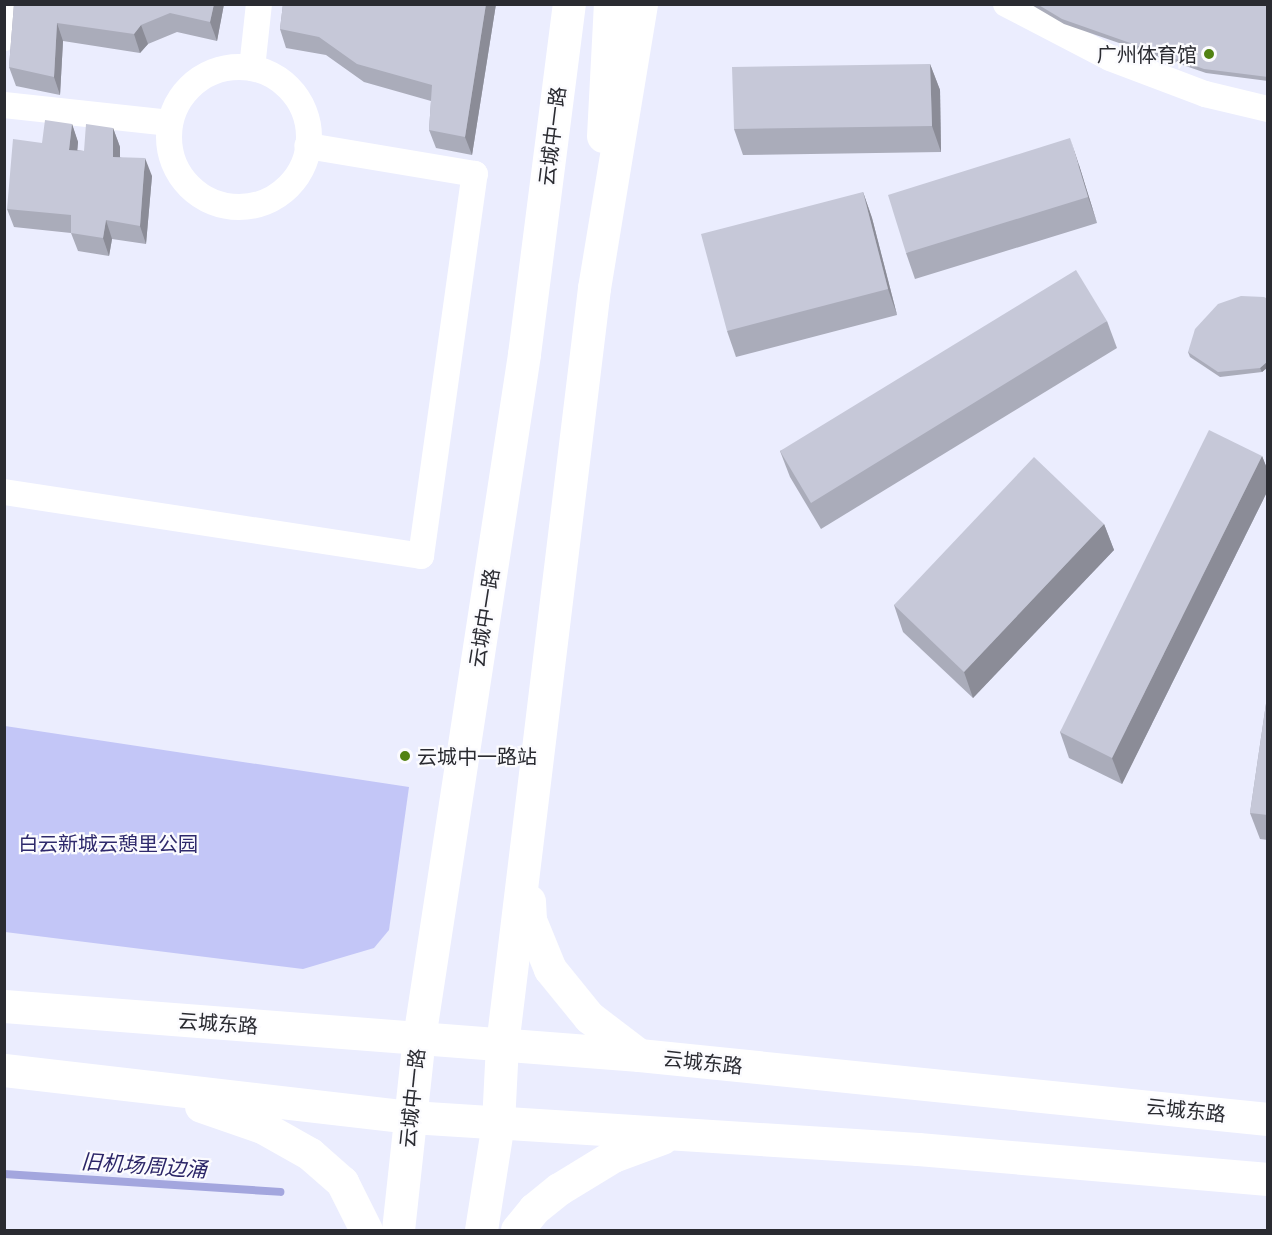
<!DOCTYPE html>
<meta charset="utf-8">
<style>
body{margin:0}
#map{position:relative;width:1272px;height:1235px;overflow:hidden;background:#ebedfe;font-family:"Open Sans","Noto Sans SC",sans-serif}
div>[style]{position:absolute}
[style*='--x']{left:calc(var(--x)*1px);top:calc(var(--y)*1px);width:calc(var(--w)*1px);rotate:calc(var(--a)*1deg)}
.green>*{inset:0;background:#c3c6f7}
.stream>*{height:8px;margin:-4px;padding:0 4px;transform-origin:4px;border-radius:4px;background:#a3a6de}
.street>*{height:26px;margin:-13px;padding:0 13px;transform-origin:13px;border-radius:13px;background:#fff}
.street>.ring{margin:-13px;padding:0;box-sizing:content-box;background:none;border:26px solid #fff;border-radius:50%}
.secondary>*{height:33px;margin:-16.5px;padding:0 16.5px;transform-origin:16.5px;border-radius:16.5px;background:#fff}
.wall>*{inset:0;background:#aaacba}
.shaded-wall>*{inset:0;background:#8b8c97}
.building>*{inset:0;background:#c6c8d8}
.dots>*{width:16px;height:16px;translate:-50% -50%;box-sizing:border-box;border:3px solid #fbfbfe;border-radius:50%}
span{translate:-50% -50%;white-space:nowrap;text-align:center;line-height:1.15;-webkit-text-stroke:4.5px #fbfbfe;paint-order:stroke}
.poi-label{font-size:20px;color:#2a2b31}
.right{translate:-100% -50%;text-align:right}
.left{translate:0 -50%;text-align:left}
.street-label{font-size:20px;color:#2a2b31}
.park-label{font-size:20px;color:#2f2a6c}
.water-label{font-size:21px;color:#2b2567;font-style:italic}
.frame{position:absolute;inset:0;border:6px solid #2a2b31;pointer-events:none}
</style>
<div id="map">
<div class="green">
<div style="clip-path:polygon(5px 726px,409px 787px,389px 930px,374px 948px,303px 969px,5px 932px)"></div>
</div>
<div class="stream">
<div style="--x:4;--y:1174;--w:277;--a:3.7"></div>
</div>
<div class="street">
<div style="--x:1006;--y:4;--w:117;--a:27.4"></div>
<div style="--x:1110;--y:58;--w:102;--a:20.8"></div>
<div style="--x:1205;--y:94;--w:65;--a:13.4"></div>
<div style="--x:4;--y:38;--w:34;--a:-82"></div>
<div class="ring" style="left:169px;top:67px;width:114px;height:114px"></div>
<div style="--x:252;--y:68;--w:64;--a:-83.8"></div>
<div style="--x:4;--y:105;--w:167;--a:6.2"></div>
<div style="--x:4;--y:492;--w:422;--a:8.7"></div>
<div style="--x:421;--y:556;--w:386;--a:-82"></div>
<div style="--x:475;--y:174;--w:170;--a:-170.5"></div>
</div>
<div class="secondary">
<div style="--x:603;--y:136;--w:132;--a:-87"></div>
<div style="--x:529;--y:901;--w:19;--a:87"></div>
<div style="--x:530;--y:920;--w:53;--a:67.8"></div>
<div style="--x:550;--y:969;--w:62;--a:50.9"></div>
<div style="--x:589;--y:1017;--w:63;--a:37.2"></div>
<div style="--x:4;--y:1006;--w:637;--a:4.41"></div>
<div style="--x:639;--y:1055;--w:632;--a:5.81"></div>
<div style="--x:4;--y:1070;--w:410;--a:6.6"></div>
<div style="--x:411;--y:1117;--w:508;--a:3.61"></div>
<div style="--x:918;--y:1149;--w:351;--a:4.9"></div>
<div style="--x:201;--y:1106;--w:65;--a:19"></div>
<div style="--x:262;--y:1127;--w:55;--a:29.4"></div>
<div style="--x:310;--y:1154;--w:43;--a:41.2"></div>
<div style="--x:342;--y:1182;--w:54;--a:63.4"></div>
<div style="--x:398;--y:1230;--w:193;--a:-83.8"></div>
<div style="--x:419;--y:1038;--w:692;--a:-81.27"></div>
<div style="--x:524;--y:354;--w:353;--a:-82.7"></div>
<div style="--x:481;--y:1230;--w:108;--a:-81"></div>
<div style="--x:498;--y:1123;--w:78;--a:-87.1"></div>
<div style="--x:502;--y:1045;--w:763;--a:-83.07"></div>
<div style="--x:594;--y:288;--w:288;--a:-80.6"></div>
<div style="--x:517;--y:1230;--w:27;--a:-51"></div>
<div style="--x:534;--y:1209;--w:32;--a:-39"></div>
<div style="--x:559;--y:1189;--w:63;--a:-31.4"></div>
<div style="--x:613;--y:1156;--w:52;--a:-20.2"></div>
</div>
<div class="wall">
<div style="clip-path:polygon(14px 4px,224px 4px,217px 41px,177px 32px,148px 44px,140px 53px,63px 41px,60px 95px,16px 86px,9px 67px)"></div>
<div style="clip-path:polygon(283px 4px,496px 4px,472px 155px,436px 148px,429px 130px,431px 101px,364px 82px,326px 55px,286px 48px,280px 29px)"></div>
<div style="clip-path:polygon(1030px 4px,1268px 4px,1268px 81px,1206px 73px,1064px 24px)"></div>
<div style="clip-path:polygon(930px 64px,940px 90px,941px 152px,743px 155px,734px 129px)"></div>
<div style="clip-path:polygon(72px 124px,78px 142px,77px 150px,84px 151px,113px 128px,120px 147px,120px 157px,152px 176px,146px 244px,112px 239px,109px 256px,78px 251px,71px 233px,14px 227px,7px 209px)"></div>
<div style="clip-path:polygon(1079px 165px,1097px 223px,915px 279px,906px 253px)"></div>
<div style="clip-path:polygon(863px 192px,872px 218px,897px 315px,736px 357px,727px 331px)"></div>
<div style="clip-path:polygon(1268px 299px,1268px 367px,1262px 372px,1220px 377px,1190px 357px,1188px 352px)"></div>
<div style="clip-path:polygon(1107px 321px,1117px 348px,821px 529px,790px 477px,780px 451px)"></div>
<div style="clip-path:polygon(1262px 456px,1268px 471px,1268px 490px,1122px 784px,1069px 758px,1060px 732px)"></div>
<div style="clip-path:polygon(1104px 524px,1114px 550px,973px 698px,903px 632px,894px 605px)"></div>
<div style="clip-path:polygon(1268px 690px,1268px 840px,1260px 839px,1250px 813px)"></div>
</div>
<div class="shaded-wall">
<div style="clip-path:polygon(214px 4px,224px 4px,217px 41px,210px 22px)"></div>
<div style="clip-path:polygon(486px 4px,496px 4px,472px 155px,465px 137px)"></div>
<div style="clip-path:polygon(57px 23px,63px 41px,60px 95px,54px 77px)"></div>
<div style="clip-path:polygon(141px 25px,148px 44px,140px 53px,134px 34px)"></div>
<div style="clip-path:polygon(930px 64px,940px 90px,941px 152px,932px 126px)"></div>
<div style="clip-path:polygon(72px 124px,78px 142px,76px 168px,69px 150px)"></div>
<div style="clip-path:polygon(113px 128px,120px 147px,120px 176px,113px 157px)"></div>
<div style="clip-path:polygon(1070px 138px,1079px 165px,1097px 223px,1088px 197px)"></div>
<div style="clip-path:polygon(145px 158px,152px 176px,146px 244px,140px 226px)"></div>
<div style="clip-path:polygon(863px 192px,872px 218px,897px 315px,888px 289px)"></div>
<div style="clip-path:polygon(106px 220px,112px 239px,109px 256px,103px 238px)"></div>
<div style="clip-path:polygon(1268px 361px,1268px 367px,1262px 372px,1260px 368px)"></div>
<div style="clip-path:polygon(1262px 456px,1268px 471px,1268px 490px,1122px 784px,1112px 758px)"></div>
<div style="clip-path:polygon(1104px 524px,1114px 550px,973px 698px,964px 672px)"></div>
</div>
<div class="building">
<div style="clip-path:polygon(14px 4px,214px 4px,210px 22px,170px 13px,141px 25px,134px 34px,57px 23px,54px 77px,9px 67px)"></div>
<div style="clip-path:polygon(283px 4px,486px 4px,465px 137px,429px 130px,432px 85px,357px 64px,319px 37px,280px 29px)"></div>
<div style="clip-path:polygon(1037px 4px,1268px 4px,1268px 77px,1204px 69px,1062px 19px)"></div>
<div style="clip-path:polygon(930px 64px,932px 126px,734px 129px,732px 67px)"></div>
<div style="clip-path:polygon(45px 120px,72px 124px,69px 150px,84px 151px,86px 124px,113px 128px,113px 157px,145px 158px,140px 226px,106px 220px,103px 238px,71px 233px,71px 215px,7px 209px,13px 139px,42px 143px)"></div>
<div style="clip-path:polygon(1070px 138px,1088px 197px,906px 253px,888px 195px)"></div>
<div style="clip-path:polygon(863px 192px,888px 289px,727px 331px,701px 234px)"></div>
<div style="clip-path:polygon(1076px 270px,1107px 321px,811px 503px,780px 451px)"></div>
<div style="clip-path:polygon(1241px 296px,1264px 297px,1268px 299px,1268px 361px,1260px 368px,1218px 372px,1188px 352px,1195px 329px,1218px 304px)"></div>
<div style="clip-path:polygon(1209px 430px,1262px 456px,1112px 758px,1060px 732px)"></div>
<div style="clip-path:polygon(1034px 457px,1104px 524px,964px 672px,894px 605px)"></div>
<div style="clip-path:polygon(1268px 690px,1268px 815px,1250px 813px)"></div>
</div>
<div class="dots">
<div style="left:1209px;top:54px;background:#518213"></div>
<div style="left:405px;top:756px;background:#518213"></div>
</div>
<div class="poi-label">
<span class="right" style="left:1197px;top:54px">广州体育馆</span>
<span class="left" style="left:417px;top:756px">云城中一路站</span>
</div>
<div class="street-label">
<span style="left:552px;top:136px;rotate:-83deg">云城中一路</span>
<span style="left:484px;top:618px;rotate:-81deg">云城中一路</span>
<span style="left:218px;top:1023px;rotate:4deg">云城东路</span>
<span style="left:703px;top:1062px;rotate:6deg">云城东路</span>
<span style="left:412px;top:1098px;rotate:-84deg">云城中一路</span>
<span style="left:1186px;top:1110px;rotate:6deg">云城东路</span>
</div>
<div class="park-label">
<span style="left:108px;top:843px">白云新城云憩里公园</span>
</div>
<div class="water-label">
<span style="left:144px;top:1165px;rotate:4deg">旧机场周边涌</span>
</div>
<div class="frame"></div>
</div>
